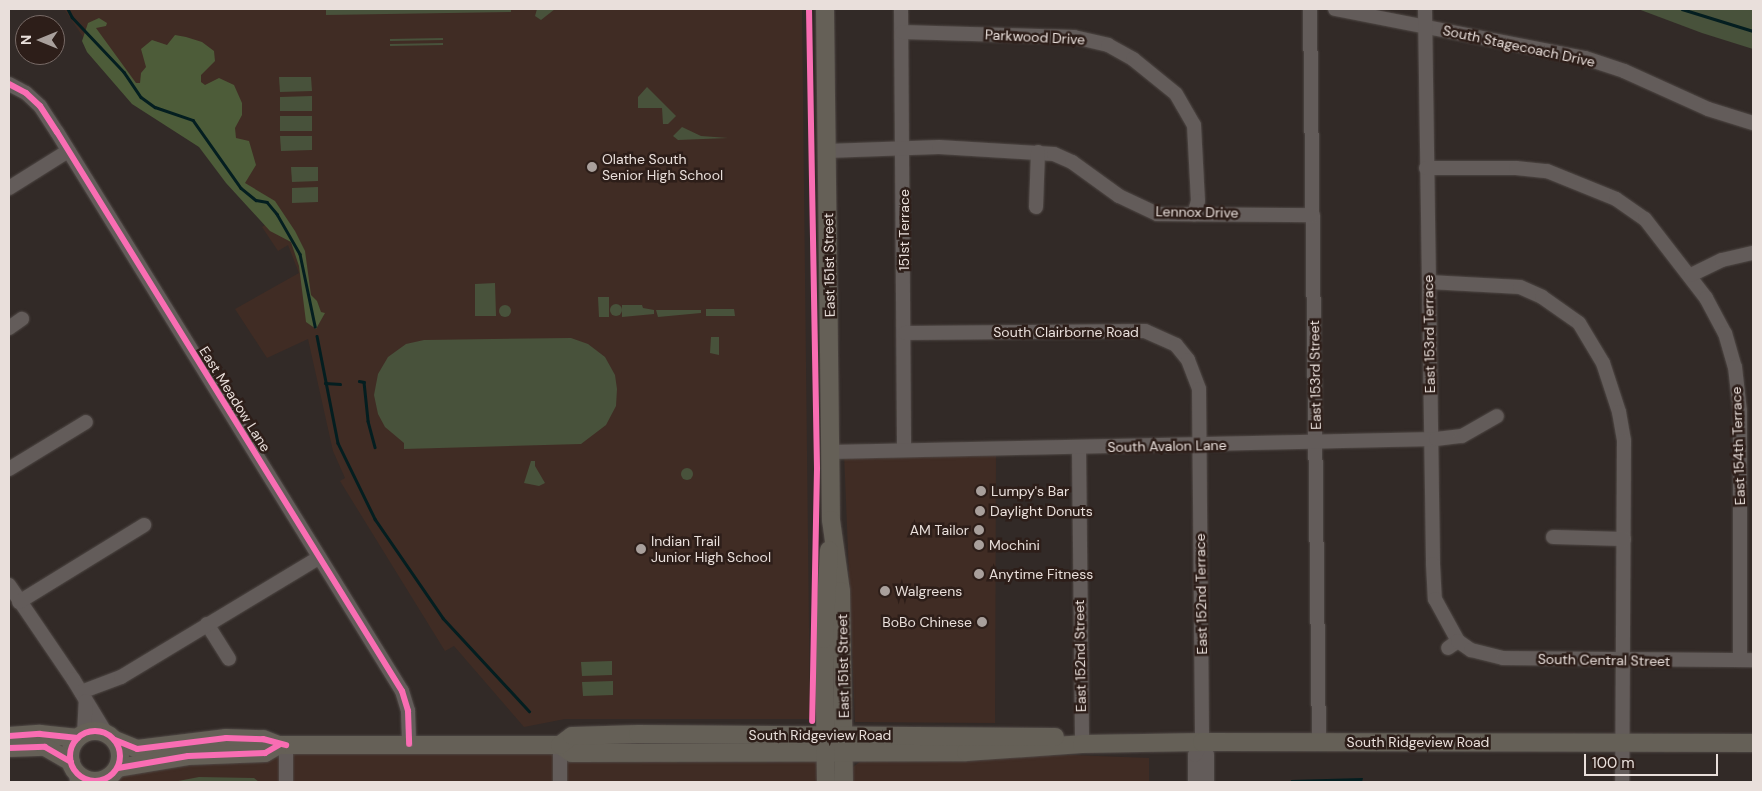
<!DOCTYPE html>
<style>
body{margin:0}
#map{position:relative;width:1762px;height:791px;overflow:hidden;background:#322a27;font-family:"DM Sans",sans-serif}
div>[style]{position:absolute}
[style*='--x']{left:calc(var(--x)*1px);top:calc(var(--y)*1px);width:calc(var(--w)*1px);rotate:calc(var(--a)*1deg)}
.built>*{inset:0;background:#402c24}
.green>*{inset:0;background:#48523b}
.round{border-radius:50%}
.forest>*{inset:0;background:#4d5c39}
.water>*{inset:0;background:#041e20}
.stream>*{height:2.5px;margin:-1.25px;padding:0 1.25px;transform-origin:1.25px;border-radius:1.25px;background:#041e20}
.roads{filter:drop-shadow(0 0 1px #4f4845) drop-shadow(0 0 1px #4f4845)}
.minor>*{height:14px;margin:-7px;padding:0 7px;transform-origin:7px;border-radius:7px;background:#635c5a}
.major>*{height:18px;margin:-9px;padding:0 9px;transform-origin:9px;border-radius:9px;background:#656057}
.major>.ring{margin:-9px;padding:0;box-sizing:content-box;background:none;border:18px solid #656057;border-radius:50%}
.cycleway>*{height:6px;margin:-3px;padding:0 3px;transform-origin:3px;border-radius:3px;background:#f96db3}
.cycleway>.ring{margin:-3px;padding:0;box-sizing:content-box;background:none;border:6px solid #f96db3;border-radius:50%}
.dots>*{width:14px;height:14px;translate:-50% -50%;box-sizing:border-box;border:2px solid #2d1e19;border-radius:50%}
span{translate:-50% -50%;white-space:nowrap;text-align:center;line-height:1.15;-webkit-text-stroke:5px #2d1e19;paint-order:stroke}
.street-label{font-size:14px;color:#e9dfdb}
.poi-label{font-size:14px;color:#e9dfdb}
.left{translate:0 -50%;text-align:left}
.right{translate:-100% -50%;text-align:right}
.frame{position:absolute;inset:0;border:10px solid #e9dfdb;pointer-events:none}
.north{position:absolute;left:15px;top:15px;width:50px;height:50px;box-sizing:border-box;background:#2d1e19;border:1px solid #786b67;border-radius:50%;rotate:270deg;font-size:14px;font-weight:700;line-height:20px;text-align:center;color:#e9dfdb}
.north::after{content:'';display:block;margin:auto;width:18px;height:22px;background:#a9a09c;clip-path:polygon(50% 0,100% 100%,50% 72%,0 100%)}
.scale{position:absolute;left:1584px;top:754px;width:134px;height:22px;box-sizing:border-box;border:2px solid #e9dfdb;border-top:0;padding-left:6px;font-size:15px;line-height:18px;white-space:nowrap;color:#e9dfdb;-webkit-text-stroke:4px #2d1e19;paint-order:stroke}
</style>
<div id="map">
<div class="built">
<div style="clip-path:polygon(64px 9px,802px 9px,810px 719px,565px 719px,524px 727px,454px 646px,445px 651px,340px 481px,345px 478px,333px 451px,308px 339px,267px 358px,235px 309px,299px 273px,288px 245px,278px 251px,262px 227px,268px 223px,191px 131px,110px 76px)"></div>
<div style="clip-path:polygon(996px 449px,995px 723px,855px 722px,844px 452px)"></div>
<div style="clip-path:polygon(826px 751px,826px 782px,107px 782px,118px 768px,225px 754px)"></div>
<div style="clip-path:polygon(1073px 755px,1149px 758px,1149px 782px,852px 782px,853px 767px,861px 761px)"></div>
</div>
<div class="green">
<div style="clip-path:polygon(326px 9px,511px 9px,511px 12px,326px 15px)"></div>
<div style="clip-path:polygon(537px 9px,555px 9px,541px 20px,535px 16px)"></div>
<div style="clip-path:polygon(1638px 9px,1753px 9px,1753px 49px,1702px 33px)"></div>
<div style="clip-path:polygon(443px 38px,443px 40px,390px 41px,390px 39px)"></div>
<div style="clip-path:polygon(443px 43px,443px 45px,390px 46px,390px 44px)"></div>
<div style="clip-path:polygon(279px 77px,311px 77px,312px 91px,280px 92px)"></div>
<div style="clip-path:polygon(647px 87px,676px 116px,668px 124px,663px 124px,662px 108px,638px 108px,638px 97px)"></div>
<div style="clip-path:polygon(312px 96px,312px 111px,280px 111px,280px 97px)"></div>
<div style="clip-path:polygon(280px 116px,312px 116px,312px 131px,280px 131px)"></div>
<div style="clip-path:polygon(682px 127px,701px 136px,728px 138px,678px 140px,673px 136px)"></div>
<div style="clip-path:polygon(280px 136px,312px 136px,312px 150px,281px 151px)"></div>
<div style="clip-path:polygon(291px 167px,318px 167px,318px 181px,292px 182px)"></div>
<div style="clip-path:polygon(318px 187px,318px 202px,292px 203px,292px 188px)"></div>
<div style="clip-path:polygon(495px 283px,496px 316px,475px 316px,475px 284px)"></div>
<div style="clip-path:polygon(598px 297px,609px 297px,609px 317px,599px 317px)"></div>
<div class="round" style="left:610px;top:304px;width:12px;height:12px"></div>
<div class="round" style="left:499px;top:305px;width:12px;height:12px"></div>
<div style="clip-path:polygon(622px 305px,642px 305px,643px 308px,654px 310px,654px 314px,622px 317px)"></div>
<div style="clip-path:polygon(706px 309px,734px 309px,735px 316px,706px 316px)"></div>
<div style="clip-path:polygon(656px 310px,701px 310px,701px 313px,658px 317px)"></div>
<div style="clip-path:polygon(711px 337px,719px 337px,719px 355px,710px 353px)"></div>
<div style="clip-path:polygon(571px 338px,588px 344px,605px 357px,615px 375px,617px 389px,616px 406px,606px 425px,581px 444px,404px 449px,404px 443px,385px 427px,378px 414px,374px 395px,378px 374px,388px 357px,406px 344px,424px 340px)"></div>
<div style="clip-path:polygon(531px 461px,535px 461px,535px 466px,545px 483px,539px 486px,524px 483px)"></div>
<div class="round" style="left:681px;top:468px;width:12px;height:12px"></div>
<div style="clip-path:polygon(612px 661px,612px 675px,582px 676px,581px 662px)"></div>
<div style="clip-path:polygon(613px 681px,613px 695px,583px 696px,582px 682px)"></div>
<div style="clip-path:polygon(199px 777px,254px 778px,259px 782px,173px 782px)"></div>
</div>
<div class="forest">
<div style="clip-path:polygon(99px 18px,107px 23px,106px 26px,96px 28px,136px 83px,140px 83px,141px 73px,146px 67px,141px 49px,152px 40px,167px 45px,175px 35px,186px 37px,202px 42px,214px 51px,215px 61px,201px 75px,201px 82px,205px 85px,219px 78px,234px 85px,242px 103px,242px 115px,235px 128px,236px 138px,249px 141px,256px 165px,245px 183px,275px 201px,295px 231px,305px 251px,311px 295px,317px 301px,321px 312px,325px 313px,316px 329px,306px 322px,299px 266px,291px 242px,270px 231px,226px 183px,199px 147px,132px 104px,87px 52px,82px 41px,88px 23px)"></div>
</div>
<div class="water">
<div style="clip-path:polygon(1363px 778px,1362px 782px,1291px 782px,1291px 780px)"></div>
</div>
<div class="stream">
<div style="--x:68;--y:9;--w:9;--a:63"></div>
<div style="--x:72;--y:17;--w:76;--a:46.6"></div>
<div style="--x:124;--y:72;--w:30;--a:56"></div>
<div style="--x:141;--y:97;--w:17;--a:36"></div>
<div style="--x:155;--y:107;--w:40;--a:18.9"></div>
<div style="--x:193;--y:120;--w:83;--a:54.8"></div>
<div style="--x:241;--y:188;--w:19;--a:39"></div>
<div style="--x:256;--y:200;--w:11;--a:10"></div>
<div style="--x:267;--y:202;--w:16;--a:50"></div>
<div style="--x:277;--y:214;--w:46;--a:60.1"></div>
<div style="--x:300;--y:254;--w:74;--a:78.2"></div>
<div style="--x:1682;--y:9;--w:74;--a:17.2"></div>
<div style="--x:317;--y:336;--w:109;--a:78.9"></div>
<div style="--x:338;--y:443;--w:85;--a:64"></div>
<div style="--x:375;--y:519;--w:120;--a:55.5"></div>
<div style="--x:443;--y:618;--w:127;--a:47.2"></div>
<div style="--x:359;--y:381;--w:5;--a:11"></div>
<div style="--x:364;--y:382;--w:39;--a:84"></div>
<div style="--x:368;--y:421;--w:27;--a:75"></div>
<div style="--x:325;--y:383;--w:15;--a:4"></div>
</div>
<div class="roads">
<div class="minor">
<div style="--x:901;--y:9;--w:441;--a:89.6"></div>
<div style="--x:1310;--y:9;--w:732;--a:89.3"></div>
<div style="--x:1335;--y:9;--w:255;--a:11.1"></div>
<div style="--x:1585;--y:58;--w:41;--a:18.4"></div>
<div style="--x:1624;--y:71;--w:92;--a:24.3"></div>
<div style="--x:1708;--y:109;--w:47;--a:17.3"></div>
<div style="--x:1425;--y:9;--w:555;--a:89.17"></div>
<div style="--x:1433;--y:564;--w:35;--a:87"></div>
<div style="--x:1435;--y:599;--w:48;--a:61.3"></div>
<div style="--x:1458;--y:641;--w:12;--a:145"></div>
<div style="--x:902;--y:32;--w:172;--a:1.7"></div>
<div style="--x:1074;--y:37;--w:35;--a:13"></div>
<div style="--x:1108;--y:45;--w:29;--a:29"></div>
<div style="--x:1133;--y:59;--w:55;--a:39.1"></div>
<div style="--x:1176;--y:94;--w:36;--a:60"></div>
<div style="--x:1194;--y:125;--w:76;--a:87"></div>
<div style="--x:1198;--y:201;--w:14;--a:107"></div>
<div style="--x:9;--y:84;--w:19;--a:28"></div>
<div style="--x:26;--y:93;--w:19;--a:43"></div>
<div style="--x:40;--y:106;--w:31;--a:57"></div>
<div style="--x:57;--y:132;--w:657;--a:58.32"></div>
<div style="--x:402;--y:691;--w:21;--a:73"></div>
<div style="--x:408;--y:711;--w:33;--a:88"></div>
<div style="--x:827;--y:151;--w:112;--a:-2"></div>
<div style="--x:939;--y:147;--w:115;--a:3.5"></div>
<div style="--x:1054;--y:154;--w:20;--a:24"></div>
<div style="--x:1072;--y:162;--w:58;--a:35.9"></div>
<div style="--x:1119;--y:196;--w:42;--a:25.3"></div>
<div style="--x:1157;--y:214;--w:156;--a:0.4"></div>
<div style="--x:1426;--y:168;--w:90;--a:0"></div>
<div style="--x:1516;--y:168;--w:31;--a:6"></div>
<div style="--x:1547;--y:171;--w:74;--a:22.1"></div>
<div style="--x:1616;--y:199;--w:35;--a:35"></div>
<div style="--x:1645;--y:219;--w:100;--a:52.3"></div>
<div style="--x:1706;--y:298;--w:40;--a:62"></div>
<div style="--x:1725;--y:333;--w:35;--a:74"></div>
<div style="--x:1735;--y:367;--w:44;--a:83.5"></div>
<div style="--x:1740;--y:411;--w:249;--a:90"></div>
<div style="--x:9;--y:188;--w:70;--a:-32.1"></div>
<div style="--x:1036;--y:207;--w:55;--a:-87.9"></div>
<div style="--x:1691;--y:275;--w:34;--a:-26"></div>
<div style="--x:1722;--y:260;--w:32;--a:-13"></div>
<div style="--x:1429;--y:282;--w:91;--a:3.1"></div>
<div style="--x:1520;--y:287;--w:24;--a:24"></div>
<div style="--x:1542;--y:297;--w:45;--a:35.1"></div>
<div style="--x:1579;--y:323;--w:47;--a:59"></div>
<div style="--x:1603;--y:363;--w:52;--a:71.9"></div>
<div style="--x:1619;--y:412;--w:29;--a:80"></div>
<div style="--x:1624;--y:441;--w:341;--a:90.3"></div>
<div style="--x:9;--y:328;--w:16;--a:-35"></div>
<div style="--x:905;--y:333;--w:240;--a:-0.5"></div>
<div style="--x:1145;--y:331;--w:34;--a:24"></div>
<div style="--x:1176;--y:345;--w:19;--a:51"></div>
<div style="--x:1188;--y:360;--w:31;--a:69"></div>
<div style="--x:1199;--y:389;--w:353;--a:89.5"></div>
<div style="--x:1202;--y:742;--w:14;--a:69"></div>
<div style="--x:1207;--y:755;--w:27;--a:90"></div>
<div style="--x:1079;--y:448;--w:296;--a:89.4"></div>
<div style="--x:830;--y:452;--w:606;--a:-1.23"></div>
<div style="--x:1436;--y:439;--w:26;--a:-7"></div>
<div style="--x:1462;--y:436;--w:40;--a:-29.7"></div>
<div style="--x:9;--y:469;--w:90;--a:-31.4"></div>
<div style="--x:1553;--y:537;--w:71;--a:1.6"></div>
<div style="--x:9;--y:585;--w:114;--a:55.8"></div>
<div style="--x:73;--y:679;--w:63;--a:58.6"></div>
<div style="--x:19;--y:602;--w:147;--a:-31.6"></div>
<div style="--x:207;--y:624;--w:41;--a:57.8"></div>
<div style="--x:1458;--y:641;--w:16;--a:35"></div>
<div style="--x:1471;--y:650;--w:33;--a:14"></div>
<div style="--x:1503;--y:658;--w:250;--a:0.5"></div>
<div style="--x:81;--y:692;--w:43;--a:-20.6"></div>
<div style="--x:121;--y:677;--w:230;--a:-31.1"></div>
<div style="--x:84;--y:734;--w:33;--a:-87"></div>
<div style="--x:560;--y:745;--w:37;--a:90"></div>
<div style="--x:76;--y:773;--w:9;--a:84"></div>
<div style="--x:102;--y:782;--w:2;--a:-63"></div>
<div style="--x:286;--y:782;--w:37;--a:-90"></div>
<div style="--x:1195;--y:782;--w:27;--a:-90"></div>
<div style="--x:1195;--y:755;--w:15;--a:-62"></div>
</div>
<div class="major">
<div style="--x:825;--y:9;--w:511;--a:89.33"></div>
<div style="--x:831;--y:520;--w:72;--a:82"></div>
<div style="--x:841;--y:591;--w:191;--a:89.1"></div>
<div class="ring" style="left:70px;top:731px;width:32px;height:32px"></div>
<div style="--x:9;--y:736;--w:31;--a:-4"></div>
<div style="--x:40;--y:734;--w:38;--a:6"></div>
<div style="--x:115;--y:740;--w:24;--a:22"></div>
<div style="--x:137;--y:749;--w:90;--a:-7"></div>
<div style="--x:226;--y:738;--w:37;--a:2"></div>
<div style="--x:263;--y:739;--w:17;--a:21"></div>
<div style="--x:279;--y:745;--w:281;--a:0"></div>
<div style="--x:560;--y:745;--w:14;--a:34"></div>
<div style="--x:572;--y:753;--w:394;--a:-0.1"></div>
<div style="--x:966;--y:752;--w:116;--a:-3.9"></div>
<div style="--x:1082;--y:744;--w:120;--a:-1"></div>
<div style="--x:1202;--y:742;--w:551;--a:0.1"></div>
<div style="--x:560;--y:745;--w:15;--a:-37"></div>
<div style="--x:572;--y:736;--w:66;--a:-1.7"></div>
<div style="--x:638;--y:734;--w:417;--a:0.4"></div>
<div style="--x:9;--y:748;--w:36;--a:-2"></div>
<div style="--x:45;--y:747;--w:30;--a:30"></div>
<div style="--x:118;--y:768;--w:71;--a:-9.7"></div>
<div style="--x:188;--y:756;--w:77;--a:-2.2"></div>
<div style="--x:265;--y:753;--w:16;--a:-30"></div>
<div style="--x:826;--y:782;--w:143;--a:-90.8"></div>
<div style="--x:824;--y:639;--w:89;--a:-86.8"></div>
</div>
</div>
<div class="cycleway">
<div style="--x:809;--y:9;--w:460;--a:89"></div>
<div style="--x:817;--y:469;--w:252;--a:91.1"></div>
<div style="--x:9;--y:84;--w:19;--a:28"></div>
<div style="--x:26;--y:93;--w:19;--a:43"></div>
<div style="--x:40;--y:106;--w:31;--a:57"></div>
<div style="--x:57;--y:132;--w:657;--a:58.32"></div>
<div style="--x:402;--y:691;--w:21;--a:73"></div>
<div style="--x:408;--y:711;--w:33;--a:88"></div>
<div class="ring" style="left:70px;top:731px;width:44px;height:44px"></div>
<div style="--x:9;--y:736;--w:31;--a:-4"></div>
<div style="--x:40;--y:734;--w:38;--a:6"></div>
<div style="--x:115;--y:740;--w:24;--a:22"></div>
<div style="--x:137;--y:749;--w:90;--a:-7"></div>
<div style="--x:226;--y:738;--w:37;--a:2"></div>
<div style="--x:263;--y:739;--w:24;--a:15"></div>
<div style="--x:9;--y:748;--w:36;--a:-2"></div>
<div style="--x:45;--y:747;--w:30;--a:30"></div>
<div style="--x:118;--y:768;--w:71;--a:-9.7"></div>
<div style="--x:188;--y:756;--w:77;--a:-2.2"></div>
<div style="--x:265;--y:753;--w:16;--a:-30"></div>
</div>
<div class="dots">
<div style="left:592px;top:167px;background:#a9a09c"></div>
<div style="left:981px;top:491px;background:#a9a09c"></div>
<div style="left:980px;top:511px;background:#a9a09c"></div>
<div style="left:979px;top:530px;background:#a9a09c"></div>
<div style="left:979px;top:545px;background:#a9a09c"></div>
<div style="left:641px;top:549px;background:#a9a09c"></div>
<div style="left:979px;top:574px;background:#a9a09c"></div>
<div style="left:885px;top:591px;background:#a9a09c"></div>
<div style="left:982px;top:622px;background:#a9a09c"></div>
</div>
<div class="street-label">
<span style="left:1035px;top:37px;rotate:3deg">Parkwood Drive</span>
<span style="left:1519px;top:46px;rotate:12deg">South Stagecoach Drive</span>
<span style="left:1197px;top:212px;rotate:1deg">Lennox Drive</span>
<span style="left:904px;top:230px;rotate:-90deg">151st Terrace</span>
<span style="left:829px;top:265px;rotate:-91deg">East 151st Street</span>
<span style="left:1066px;top:332px">South Clairborne Road</span>
<span style="left:1429px;top:334px;rotate:-91deg">East 153rd Terrace</span>
<span style="left:1315px;top:375px;rotate:-91deg">East 153rd Street</span>
<span style="left:235px;top:399px;rotate:58deg">East Meadow Lane</span>
<span style="left:1167px;top:446px;rotate:-1deg">South Avalon Lane</span>
<span style="left:1738px;top:446px;rotate:-92deg">East 154th Terrace</span>
<span style="left:1201px;top:594px;rotate:-91deg">East 152nd Terrace</span>
<span style="left:1080px;top:656px;rotate:-91deg">East 152nd Street</span>
<span style="left:1604px;top:660px;rotate:1deg">South Central Street</span>
<span style="left:843px;top:666px;rotate:-91deg">East 151st Street</span>
<span style="left:820px;top:735px">South Ridgeview Road</span>
<span style="left:1418px;top:742px">South Ridgeview Road</span>
</div>
<div class="poi-label">
<span class="left" style="left:602px;top:167px">Olathe South<br>Senior High School</span>
<span class="left" style="left:991px;top:491px">Lumpy's Bar</span>
<span class="left" style="left:990px;top:511px">Daylight Donuts</span>
<span class="right" style="left:969px;top:530px">AM Tailor</span>
<span class="left" style="left:651px;top:549px">Indian Trail<br>Junior High School</span>
<span class="left" style="left:989px;top:545px">Mochini</span>
<span class="left" style="left:989px;top:574px">Anytime Fitness</span>
<span class="left" style="left:895px;top:591px">Walgreens</span>
<span class="right" style="left:972px;top:622px">BoBo Chinese</span>
</div>
<div class="frame"></div>
<div class="north">N</div>
<div class="scale">100 m</div>
</div>
